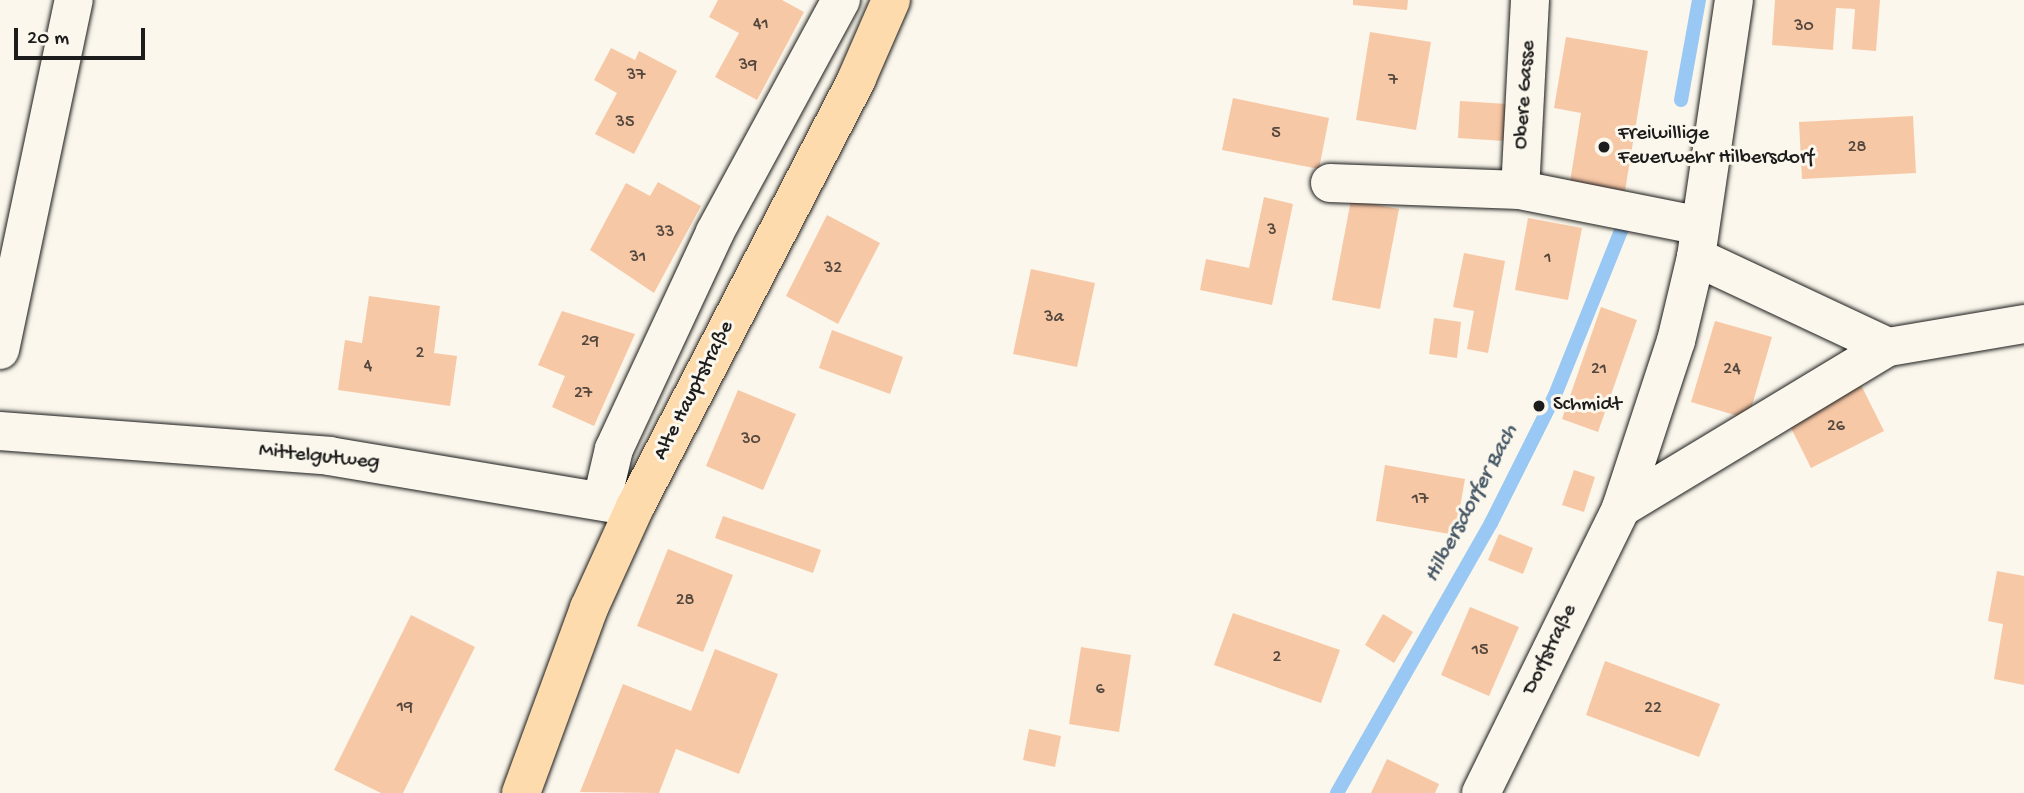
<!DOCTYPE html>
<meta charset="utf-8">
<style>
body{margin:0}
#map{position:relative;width:2024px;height:793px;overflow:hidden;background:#fbf7ec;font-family:"Gochi Hand",sans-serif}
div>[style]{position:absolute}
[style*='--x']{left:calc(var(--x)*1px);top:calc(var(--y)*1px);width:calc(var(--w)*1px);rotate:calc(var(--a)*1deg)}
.stream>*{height:14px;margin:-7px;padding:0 7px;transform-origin:7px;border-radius:7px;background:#98c8f3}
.building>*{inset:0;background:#f7c8a6}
.roads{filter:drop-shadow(0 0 2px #1c1c1c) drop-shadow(0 0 2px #1c1c1c)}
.minor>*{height:38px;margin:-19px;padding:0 19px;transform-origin:19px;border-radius:19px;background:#fbf7ec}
.major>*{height:38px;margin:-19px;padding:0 19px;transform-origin:19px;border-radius:19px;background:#fedbac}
.dots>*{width:19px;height:19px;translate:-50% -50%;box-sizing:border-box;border:4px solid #fbf7ec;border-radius:50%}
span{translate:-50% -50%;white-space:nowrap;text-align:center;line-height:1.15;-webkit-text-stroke:6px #fbf7ec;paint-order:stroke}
.number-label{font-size:18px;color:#53473e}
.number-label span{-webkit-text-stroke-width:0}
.street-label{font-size:21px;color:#1c1c1c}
.poi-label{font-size:21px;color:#1c1c1c}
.left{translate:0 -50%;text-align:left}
.water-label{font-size:23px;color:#475867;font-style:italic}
.scale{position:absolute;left:14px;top:28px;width:131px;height:32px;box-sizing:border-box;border:4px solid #1c1c1c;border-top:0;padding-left:9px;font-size:21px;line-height:24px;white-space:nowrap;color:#1c1c1c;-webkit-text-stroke:5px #fbf7ec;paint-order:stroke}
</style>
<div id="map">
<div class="stream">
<div style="--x:1681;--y:100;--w:102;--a:-79.8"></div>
<div style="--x:1337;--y:793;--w:311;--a:-60.3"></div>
<div style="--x:1491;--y:523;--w:143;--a:-63.4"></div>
<div style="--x:1555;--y:395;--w:182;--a:-68.1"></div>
</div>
<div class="building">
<div style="clip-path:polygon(718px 0,782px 0,804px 12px,757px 100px,715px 77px,739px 33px,709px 17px)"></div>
<div style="clip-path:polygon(1353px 0,1408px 0,1407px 10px,1353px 5px)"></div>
<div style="clip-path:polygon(1775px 0,1880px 0,1876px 51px,1852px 49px,1855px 9px,1836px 8px,1833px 50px,1772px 45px)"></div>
<div style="clip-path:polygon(1370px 32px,1431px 42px,1416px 130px,1356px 120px)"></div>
<div style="clip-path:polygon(1566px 37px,1648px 51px,1625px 191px,1570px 182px,1581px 113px,1554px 108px)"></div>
<div style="clip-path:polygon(611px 48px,635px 60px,639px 51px,677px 71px,634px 154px,595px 134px,617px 93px,594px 80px)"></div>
<div style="clip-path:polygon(1233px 98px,1329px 118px,1319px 169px,1222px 150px)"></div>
<div style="clip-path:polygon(1460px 101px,1507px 104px,1504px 141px,1458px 138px)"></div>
<div style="clip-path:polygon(1913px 116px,1916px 173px,1802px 179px,1799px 122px)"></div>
<div style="clip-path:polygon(658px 182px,701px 206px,654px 293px,590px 250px,626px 183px,650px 196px)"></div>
<div style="clip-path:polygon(1264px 197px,1293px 204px,1272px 305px,1200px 290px,1206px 259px,1249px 268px)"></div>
<div style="clip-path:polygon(1351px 200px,1399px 209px,1380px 309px,1332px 300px)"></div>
<div style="clip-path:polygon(827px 215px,880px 243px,838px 324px,786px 296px)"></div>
<div style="clip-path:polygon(1528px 218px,1582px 228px,1568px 300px,1515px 290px)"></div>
<div style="clip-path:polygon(1464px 253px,1505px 261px,1488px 353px,1467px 349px,1474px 311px,1453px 307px)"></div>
<div style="clip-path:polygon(1031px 269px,1095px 283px,1077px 367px,1013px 354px)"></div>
<div style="clip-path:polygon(369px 296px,440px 306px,434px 353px,457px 356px,450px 406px,338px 390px,345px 340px,362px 343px)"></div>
<div style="clip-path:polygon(1601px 307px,1637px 320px,1598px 432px,1562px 419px)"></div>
<div style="clip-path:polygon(562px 311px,635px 334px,594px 426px,552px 407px,565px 376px,538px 365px)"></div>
<div style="clip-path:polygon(1434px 318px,1461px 322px,1457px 358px,1429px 354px)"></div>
<div style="clip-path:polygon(1715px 321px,1772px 337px,1748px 419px,1691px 402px)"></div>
<div style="clip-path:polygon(832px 330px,903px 357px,890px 394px,819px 368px)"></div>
<div style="clip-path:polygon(1861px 385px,1884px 431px,1811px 468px,1788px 422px)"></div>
<div style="clip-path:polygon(738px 390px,796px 414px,763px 490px,706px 466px)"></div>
<div style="clip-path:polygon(1385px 465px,1465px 479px,1455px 535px,1376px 521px)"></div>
<div style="clip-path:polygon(1574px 470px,1595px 477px,1584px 512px,1562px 505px)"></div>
<div style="clip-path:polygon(723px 516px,821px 550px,813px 573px,715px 538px)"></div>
<div style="clip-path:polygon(1499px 534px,1533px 548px,1523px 574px,1488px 560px)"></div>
<div style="clip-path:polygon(668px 549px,733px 575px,703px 652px,637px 626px)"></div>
<div style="clip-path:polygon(1997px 571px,2024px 576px,2024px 685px,1994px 679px,2003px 624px,1988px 621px)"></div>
<div style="clip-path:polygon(1470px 607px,1519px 627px,1489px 696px,1441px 675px)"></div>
<div style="clip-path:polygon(1233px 613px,1340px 650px,1321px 703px,1214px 665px)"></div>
<div style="clip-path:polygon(1383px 614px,1413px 632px,1394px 663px,1365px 645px)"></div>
<div style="clip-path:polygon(411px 615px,475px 647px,403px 793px,381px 793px,334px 770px)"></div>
<div style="clip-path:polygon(1081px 647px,1131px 655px,1119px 732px,1069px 724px)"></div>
<div style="clip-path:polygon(715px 649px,778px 674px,739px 774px,676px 749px,659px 793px,580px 792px,623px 684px,691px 711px)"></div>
<div style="clip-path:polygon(1605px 661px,1720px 704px,1699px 757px,1586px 715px)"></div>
<div style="clip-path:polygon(1029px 729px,1061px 736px,1055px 767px,1023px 760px)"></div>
<div style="clip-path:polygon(1387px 759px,1439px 784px,1435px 793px,1371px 793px)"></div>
</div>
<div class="roads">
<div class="minor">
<div style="--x:1530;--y:0;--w:190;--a:93"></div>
<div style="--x:1520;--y:190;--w:179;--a:11.2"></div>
<div style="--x:1330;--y:183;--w:190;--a:2.1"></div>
<div style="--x:1696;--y:257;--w:212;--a:25.1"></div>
<div style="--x:0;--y:350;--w:358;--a:-78.1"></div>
<div style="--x:0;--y:431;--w:330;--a:4.3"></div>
<div style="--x:329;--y:456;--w:310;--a:9.5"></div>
<div style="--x:602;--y:500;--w:52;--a:-76.8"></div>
<div style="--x:614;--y:449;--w:239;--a:-65"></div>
<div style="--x:715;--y:232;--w:264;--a:-61.5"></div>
<div style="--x:1621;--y:508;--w:312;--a:-31.1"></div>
<div style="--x:1888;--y:347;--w:138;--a:-9.6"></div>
<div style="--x:1481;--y:793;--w:318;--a:-63.8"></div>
<div style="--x:1621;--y:508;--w:176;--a:-71.8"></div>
<div style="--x:1676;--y:341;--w:86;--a:-76.6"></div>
<div style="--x:1696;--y:257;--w:260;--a:-81.6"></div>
</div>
<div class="major">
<div style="--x:521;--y:793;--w:197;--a:-69.8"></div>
<div style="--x:589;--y:608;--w:111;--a:-65.5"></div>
<div style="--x:635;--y:507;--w:483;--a:-62.6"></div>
<div style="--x:857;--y:78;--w:85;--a:-66.4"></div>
</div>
</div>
<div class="dots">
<div style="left:1604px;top:147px;background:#1c1c1c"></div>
<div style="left:1539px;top:406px;background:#1c1c1c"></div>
</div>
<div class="number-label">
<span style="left:761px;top:25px">41</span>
<span style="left:1804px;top:27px">30</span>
<span style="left:748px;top:66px">39</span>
<span style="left:636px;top:76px">37</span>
<span style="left:1393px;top:81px">7</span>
<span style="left:625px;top:123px">35</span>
<span style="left:1276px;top:134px">5</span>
<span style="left:1857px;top:148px">28</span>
<span style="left:1272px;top:231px">3</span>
<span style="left:665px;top:233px">33</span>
<span style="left:638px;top:258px">31</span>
<span style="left:1548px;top:259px">1</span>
<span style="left:833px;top:269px">32</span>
<span style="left:1054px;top:318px">3a</span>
<span style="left:590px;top:342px">29</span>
<span style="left:420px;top:354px">2</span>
<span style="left:368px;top:367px">4</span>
<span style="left:1599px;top:370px">21</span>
<span style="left:1732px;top:370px">24</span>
<span style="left:583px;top:394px">27</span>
<span style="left:1836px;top:427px">26</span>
<span style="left:751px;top:440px">30</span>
<span style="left:1420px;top:500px">17</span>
<span style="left:685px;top:601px">28</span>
<span style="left:1480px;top:651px">15</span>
<span style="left:1277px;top:658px">2</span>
<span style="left:1100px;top:690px">6</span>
<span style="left:405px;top:708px">19</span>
<span style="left:1653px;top:709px">22</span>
</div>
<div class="street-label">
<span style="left:1526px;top:95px;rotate:-86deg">Obere Gasse</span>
<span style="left:695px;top:391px;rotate:-63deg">Alte Hauptstraße</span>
<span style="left:319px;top:458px;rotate:6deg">Mittelgutweg</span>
<span style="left:1551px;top:650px;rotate:-64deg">Dorfstraße</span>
</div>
<div class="poi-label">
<span class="left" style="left:1618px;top:147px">Freiwillige<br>Feuerwehr Hilbersdorf</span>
<span class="left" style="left:1553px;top:406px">Schmidt</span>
</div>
<div class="water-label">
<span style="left:1472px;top:504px;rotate:-62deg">Hilbersdorfer Bach</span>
</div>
<div class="scale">20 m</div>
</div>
